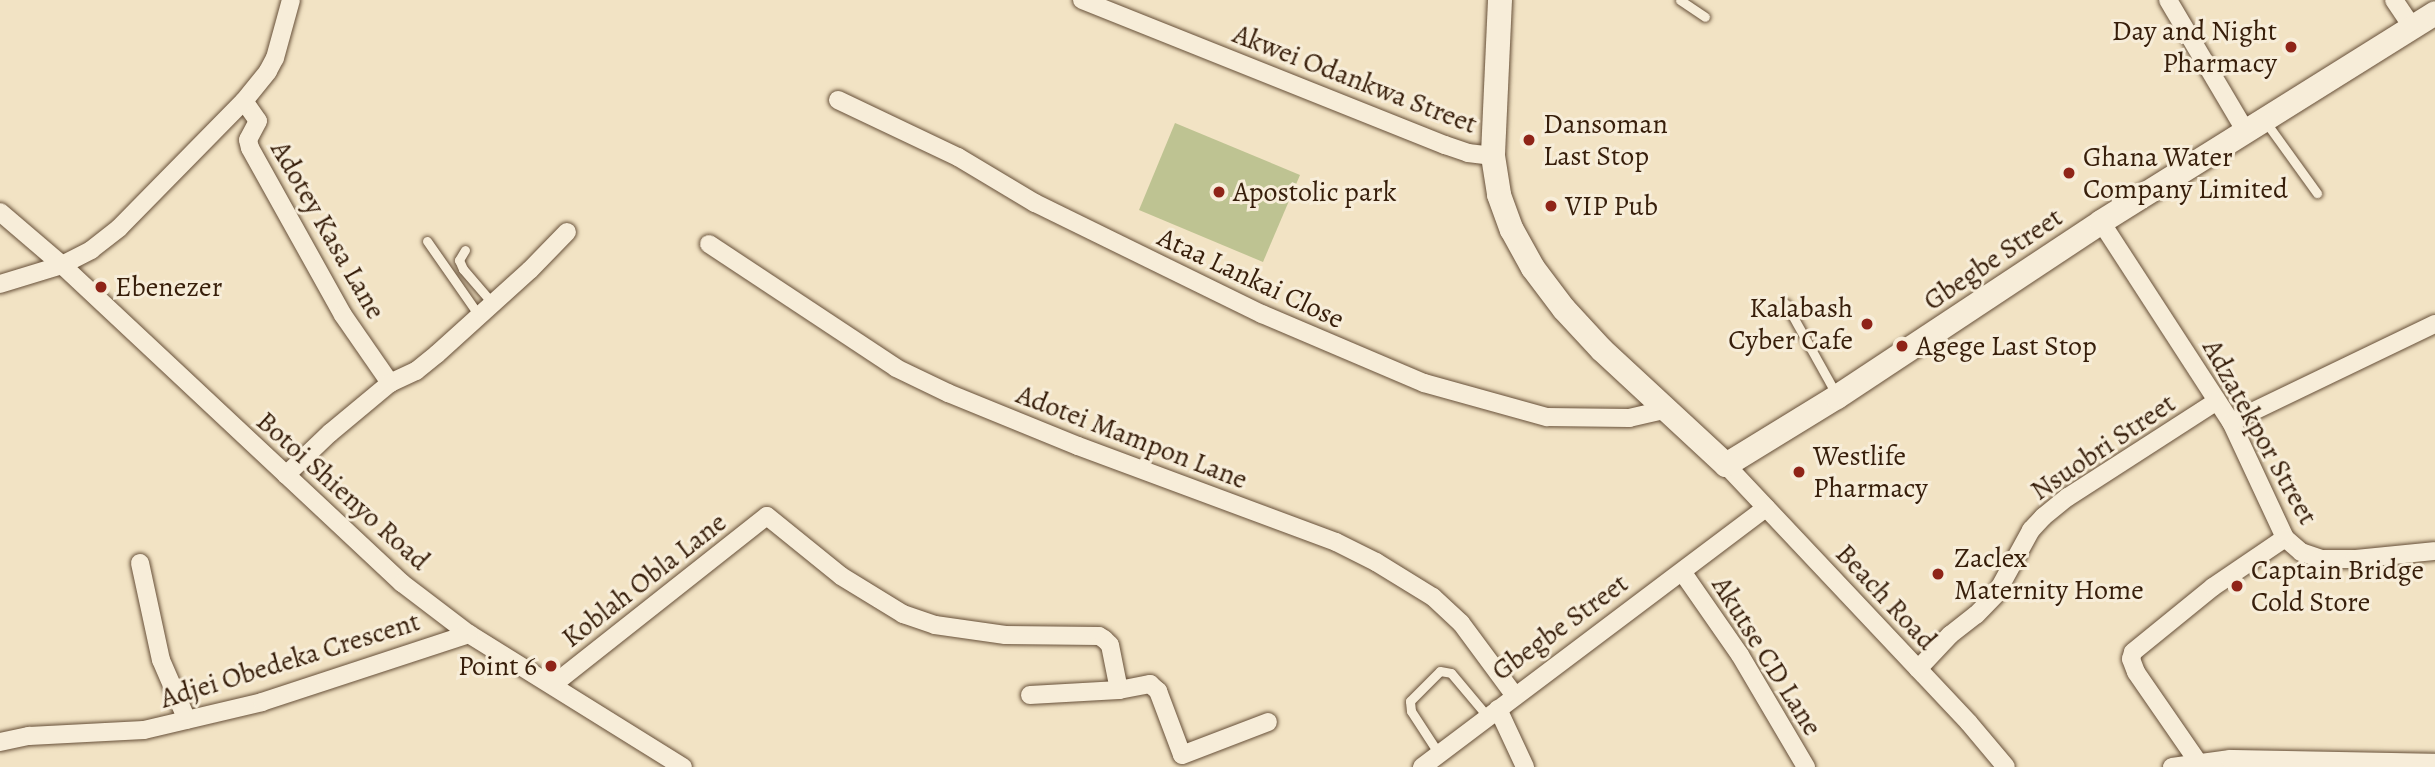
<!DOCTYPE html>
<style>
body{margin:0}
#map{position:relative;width:2435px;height:767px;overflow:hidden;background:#f2e3c4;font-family:Alegreya,serif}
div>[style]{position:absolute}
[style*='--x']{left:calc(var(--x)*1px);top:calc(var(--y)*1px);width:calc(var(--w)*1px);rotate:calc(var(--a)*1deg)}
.green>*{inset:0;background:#bec392}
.roads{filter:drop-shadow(0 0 2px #664f38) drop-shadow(0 0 2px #664f38)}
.lane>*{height:9px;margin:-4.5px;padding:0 4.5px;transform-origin:4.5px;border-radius:4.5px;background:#f7edd9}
.street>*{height:18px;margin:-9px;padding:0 9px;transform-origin:9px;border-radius:9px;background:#f7edd9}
.secondary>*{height:24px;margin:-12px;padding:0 12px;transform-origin:12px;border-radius:12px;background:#f7edd9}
.dots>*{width:19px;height:19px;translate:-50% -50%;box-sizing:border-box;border:4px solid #f7edd9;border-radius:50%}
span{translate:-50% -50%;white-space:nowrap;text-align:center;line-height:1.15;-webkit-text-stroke:6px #f7edd9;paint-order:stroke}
.poi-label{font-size:28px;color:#371e0a}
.right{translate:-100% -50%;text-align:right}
.left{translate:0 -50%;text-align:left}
.street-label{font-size:28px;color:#371e0a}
</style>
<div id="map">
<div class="green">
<div style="clip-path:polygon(1175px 123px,1300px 175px,1263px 262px,1139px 210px)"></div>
</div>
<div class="roads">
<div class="lane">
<div style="--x:1680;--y:0;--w:30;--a:34"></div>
<div style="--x:2265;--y:121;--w:89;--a:54.2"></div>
<div style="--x:427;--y:241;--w:93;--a:55.1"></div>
<div style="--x:465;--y:250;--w:12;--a:121"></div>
<div style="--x:459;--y:260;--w:10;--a:66"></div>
<div style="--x:463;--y:269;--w:48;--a:49.3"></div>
<div style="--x:1786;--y:304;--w:103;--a:60.9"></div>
<div style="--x:1439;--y:754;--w:51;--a:-123.1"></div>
<div style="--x:1411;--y:711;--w:10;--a:-96"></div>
<div style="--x:1410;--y:701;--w:42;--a:-45"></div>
<div style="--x:1440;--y:671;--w:11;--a:10"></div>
<div style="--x:1451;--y:673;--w:57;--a:49.9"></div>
</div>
<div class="street">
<div style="--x:1082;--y:0;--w:391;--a:21.8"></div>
<div style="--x:1445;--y:145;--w:24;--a:19"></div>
<div style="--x:1468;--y:153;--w:25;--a:7"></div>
<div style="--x:2168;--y:0;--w:153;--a:59.4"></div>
<div style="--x:2394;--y:0;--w:32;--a:56"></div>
<div style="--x:838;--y:100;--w:133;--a:25.4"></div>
<div style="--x:958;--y:157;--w:90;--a:30.9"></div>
<div style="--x:1035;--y:203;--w:253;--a:26.1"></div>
<div style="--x:1262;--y:314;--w:176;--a:23.1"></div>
<div style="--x:1424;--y:383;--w:128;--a:15.5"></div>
<div style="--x:1547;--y:417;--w:82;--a:0.7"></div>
<div style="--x:1629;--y:418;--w:39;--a:-13"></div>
<div style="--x:244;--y:101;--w:24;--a:55"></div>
<div style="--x:258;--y:121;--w:21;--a:118"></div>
<div style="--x:248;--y:140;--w:8;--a:76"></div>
<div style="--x:250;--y:148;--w:191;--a:60.9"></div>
<div style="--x:343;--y:315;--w:83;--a:55.3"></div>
<div style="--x:0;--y:212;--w:82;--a:40.5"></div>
<div style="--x:62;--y:265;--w:466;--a:43.1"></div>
<div style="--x:402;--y:583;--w:84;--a:37.3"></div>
<div style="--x:469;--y:634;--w:252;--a:31.9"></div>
<div style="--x:2101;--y:222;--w:239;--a:57"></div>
<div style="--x:2231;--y:422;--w:128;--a:65"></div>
<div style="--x:2285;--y:538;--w:21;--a:41"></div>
<div style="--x:2301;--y:552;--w:21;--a:19"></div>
<div style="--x:2321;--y:559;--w:34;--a:0"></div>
<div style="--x:2355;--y:559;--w:80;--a:-5.7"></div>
<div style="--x:709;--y:244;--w:224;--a:33.5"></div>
<div style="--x:896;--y:368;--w:58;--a:25.7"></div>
<div style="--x:948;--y:393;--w:140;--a:22.2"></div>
<div style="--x:1078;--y:446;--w:275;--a:20.4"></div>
<div style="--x:1336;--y:542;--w:45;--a:26.6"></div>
<div style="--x:1376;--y:562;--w:67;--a:31.6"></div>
<div style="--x:1433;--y:597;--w:38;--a:43"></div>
<div style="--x:1461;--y:623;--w:91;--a:53.5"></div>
<div style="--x:0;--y:284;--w:65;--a:-17"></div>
<div style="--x:62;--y:265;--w:33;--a:-27"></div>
<div style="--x:91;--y:250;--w:36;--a:-38"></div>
<div style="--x:119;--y:228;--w:178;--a:-45.5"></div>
<div style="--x:244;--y:101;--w:38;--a:-51"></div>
<div style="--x:268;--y:71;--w:15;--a:-62"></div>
<div style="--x:275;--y:58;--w:60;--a:-74.6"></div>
<div style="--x:2231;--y:422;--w:226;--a:-25.7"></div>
<div style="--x:1726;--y:465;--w:354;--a:46.7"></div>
<div style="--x:1969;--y:723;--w:57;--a:49.9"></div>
<div style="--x:286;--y:475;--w:61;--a:-43.7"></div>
<div style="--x:330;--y:433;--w:78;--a:-39.8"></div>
<div style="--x:390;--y:383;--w:29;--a:-25"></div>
<div style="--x:416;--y:371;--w:27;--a:-39"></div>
<div style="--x:437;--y:354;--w:125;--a:-42.1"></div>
<div style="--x:530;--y:270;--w:53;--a:-45.8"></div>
<div style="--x:140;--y:563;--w:99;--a:77.8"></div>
<div style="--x:161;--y:660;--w:65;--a:66.6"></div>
<div style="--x:1683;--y:573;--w:100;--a:55.2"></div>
<div style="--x:1740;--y:655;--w:130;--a:59.5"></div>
<div style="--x:1918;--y:669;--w:47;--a:-46.7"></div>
<div style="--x:1950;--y:635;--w:33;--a:-38"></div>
<div style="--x:1976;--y:615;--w:29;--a:-46"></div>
<div style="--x:1996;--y:594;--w:73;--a:-61.3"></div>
<div style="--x:2031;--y:530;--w:18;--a:-47"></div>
<div style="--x:2043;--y:517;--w:32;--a:-39"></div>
<div style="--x:2068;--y:497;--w:177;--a:-32.8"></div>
<div style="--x:554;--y:684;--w:271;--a:-38.3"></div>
<div style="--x:767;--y:516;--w:95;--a:39"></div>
<div style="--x:841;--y:576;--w:73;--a:31.5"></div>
<div style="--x:903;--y:614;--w:34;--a:19"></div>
<div style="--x:935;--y:625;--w:71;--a:8.1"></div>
<div style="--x:1005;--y:635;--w:94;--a:0.6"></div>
<div style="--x:1099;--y:636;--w:6;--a:31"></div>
<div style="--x:1104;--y:639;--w:8;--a:45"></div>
<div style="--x:1110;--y:645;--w:46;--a:78.7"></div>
<div style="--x:1119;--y:690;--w:32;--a:-11"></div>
<div style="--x:1150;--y:684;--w:11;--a:41"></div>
<div style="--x:1158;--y:691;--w:68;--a:69.4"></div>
<div style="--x:1182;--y:755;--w:92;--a:-21"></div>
<div style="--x:1030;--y:695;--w:89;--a:-3.2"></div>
<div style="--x:1498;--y:709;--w:64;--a:65"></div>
<div style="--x:0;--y:742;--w:30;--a:-12"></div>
<div style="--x:29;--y:736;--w:115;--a:-3"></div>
<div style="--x:144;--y:730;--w:121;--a:-13.3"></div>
<div style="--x:262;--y:702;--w:218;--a:-18.2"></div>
<div style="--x:2198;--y:762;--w:109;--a:-124.6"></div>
<div style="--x:2136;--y:672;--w:14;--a:-111"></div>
<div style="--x:2131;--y:659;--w:7;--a:-74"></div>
<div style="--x:2133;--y:652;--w:103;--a:-39.1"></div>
<div style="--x:2213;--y:587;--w:87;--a:-34.2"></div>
<div style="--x:1422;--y:767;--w:431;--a:-37"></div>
<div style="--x:2172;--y:767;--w:59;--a:-7.9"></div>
<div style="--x:2230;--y:759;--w:205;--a:1.1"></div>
</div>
<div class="secondary">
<div style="--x:1500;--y:0;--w:156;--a:92.6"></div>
<div style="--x:1493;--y:156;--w:39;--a:81"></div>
<div style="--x:1499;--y:195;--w:37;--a:70"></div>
<div style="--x:1512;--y:230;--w:43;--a:61.1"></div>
<div style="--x:1533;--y:268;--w:51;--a:52.9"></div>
<div style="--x:1564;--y:309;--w:56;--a:47.2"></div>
<div style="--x:1602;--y:350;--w:169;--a:42.8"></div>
<div style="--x:1726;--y:465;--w:130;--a:-31.5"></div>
<div style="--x:1837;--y:397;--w:317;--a:-33.5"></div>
<div style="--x:2101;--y:222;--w:394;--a:-32"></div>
</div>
</div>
<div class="dots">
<div style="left:2291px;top:47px;background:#8f2418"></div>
<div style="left:1529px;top:140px;background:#8f2418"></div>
<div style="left:2069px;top:173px;background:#8f2418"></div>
<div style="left:1219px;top:192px;background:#8f2418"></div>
<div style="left:1551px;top:206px;background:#8f2418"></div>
<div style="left:101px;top:287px;background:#8f2418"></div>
<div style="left:1867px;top:324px;background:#8f2418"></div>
<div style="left:1902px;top:346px;background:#8f2418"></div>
<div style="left:1799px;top:472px;background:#8f2418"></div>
<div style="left:1938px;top:574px;background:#8f2418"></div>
<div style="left:2237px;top:586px;background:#8f2418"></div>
<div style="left:551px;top:666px;background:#8f2418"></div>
</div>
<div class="poi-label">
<span class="right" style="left:2277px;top:47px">Day and Night<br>Pharmacy</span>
<span class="left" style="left:1543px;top:140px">Dansoman<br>Last Stop</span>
<span class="left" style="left:2083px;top:173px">Ghana Water<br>Company Limited</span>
<span class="left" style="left:1233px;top:192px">Apostolic park</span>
<span class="left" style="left:1565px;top:206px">VIP Pub</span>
<span class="left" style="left:115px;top:287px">Ebenezer</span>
<span class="right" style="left:1853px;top:324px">Kalabash<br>Cyber Cafe</span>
<span class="left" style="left:1916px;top:346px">Agege Last Stop</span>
<span class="left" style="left:1813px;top:472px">Westlife<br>Pharmacy</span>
<span class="left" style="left:1954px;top:574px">Zaclex<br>Maternity Home</span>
<span class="left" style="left:2251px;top:586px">Captain Bridge<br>Cold Store</span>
<span class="right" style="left:537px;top:666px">Point 6</span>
</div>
<div class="street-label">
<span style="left:1355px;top:79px;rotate:21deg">Akwei Odankwa Street</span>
<span style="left:328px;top:230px;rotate:60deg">Adotey Kasa Lane</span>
<span style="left:1993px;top:259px;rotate:-34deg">Gbegbe Street</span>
<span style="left:1251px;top:278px;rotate:25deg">Ataa Lankai Close</span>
<span style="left:2260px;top:432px;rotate:61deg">Adzatekpor Street</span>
<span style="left:1132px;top:437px;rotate:21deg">Adotei Mampon Lane</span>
<span style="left:2103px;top:447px;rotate:-34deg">Nsuobri Street</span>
<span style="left:343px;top:491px;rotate:42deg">Botoi Shienyo Road</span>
<span style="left:644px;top:580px;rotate:-38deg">Koblah Obla Lane</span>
<span style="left:1886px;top:597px;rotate:47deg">Beach Road</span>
<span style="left:1560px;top:627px;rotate:-36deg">Gbegbe Street</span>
<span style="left:1767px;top:656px;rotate:58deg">Akutse CD Lane</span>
<span style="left:290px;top:660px;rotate:-17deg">Adjei Obedeka Crescent</span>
</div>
</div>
